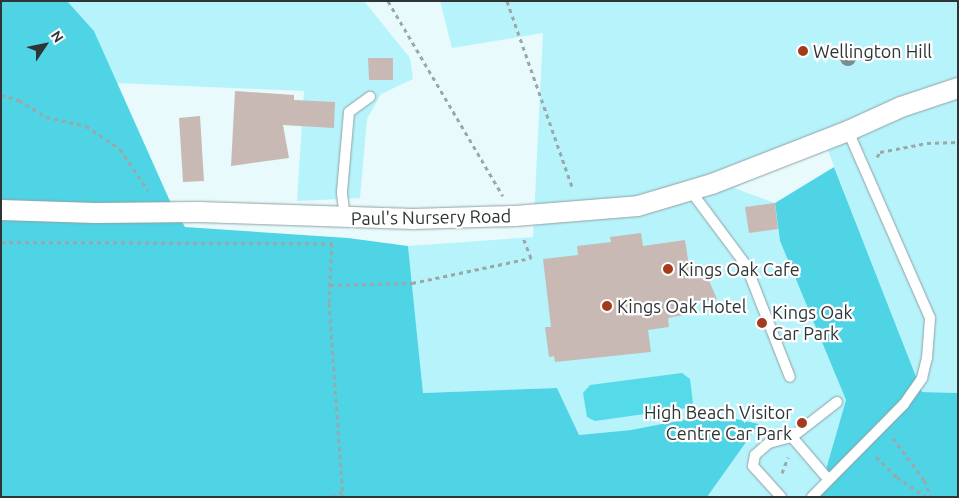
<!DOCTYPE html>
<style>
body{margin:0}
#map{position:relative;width:959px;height:498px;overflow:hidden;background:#e8fafc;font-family:Ubuntu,sans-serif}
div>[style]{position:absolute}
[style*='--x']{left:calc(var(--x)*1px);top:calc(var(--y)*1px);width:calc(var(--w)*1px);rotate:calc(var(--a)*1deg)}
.green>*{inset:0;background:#b6f3fb}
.forest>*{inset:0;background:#4ed4e5}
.water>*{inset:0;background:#55daea}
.building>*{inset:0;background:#c9b9b5}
.path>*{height:3px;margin-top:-1.5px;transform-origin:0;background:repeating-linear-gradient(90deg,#9ba8aa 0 4px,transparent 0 8px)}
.roads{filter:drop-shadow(0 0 1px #90a1a3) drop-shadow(0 0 1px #90a1a3)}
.service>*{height:10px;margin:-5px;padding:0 5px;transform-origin:5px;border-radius:5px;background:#fff}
.minor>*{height:20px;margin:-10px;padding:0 10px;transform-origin:10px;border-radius:10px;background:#fff}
.trees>*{width:16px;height:16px;margin:-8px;border-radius:50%;background:#798e91}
.dots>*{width:14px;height:14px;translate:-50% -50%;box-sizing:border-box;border:2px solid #fff;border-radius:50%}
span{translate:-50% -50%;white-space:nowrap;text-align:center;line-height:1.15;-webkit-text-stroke:4.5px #fff;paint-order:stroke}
.poi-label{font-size:18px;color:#2e3536}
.left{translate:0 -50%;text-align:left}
.right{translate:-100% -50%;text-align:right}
.street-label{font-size:18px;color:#2e3536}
.frame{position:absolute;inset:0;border:2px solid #2e3536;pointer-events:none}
.north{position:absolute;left:20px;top:20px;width:50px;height:50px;-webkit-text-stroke:4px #fff;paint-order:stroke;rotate:56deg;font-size:14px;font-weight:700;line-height:20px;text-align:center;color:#2e3536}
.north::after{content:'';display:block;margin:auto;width:18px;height:22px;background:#2e3536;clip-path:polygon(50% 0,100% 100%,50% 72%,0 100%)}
</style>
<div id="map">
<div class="green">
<div style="clip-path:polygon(67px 1px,364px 1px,410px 58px,413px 79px,381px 94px,367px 119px,360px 198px,297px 201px,304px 91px,116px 83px,94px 31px)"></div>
<div style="clip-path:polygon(440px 1px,958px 1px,958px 393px,922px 392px,825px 143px,734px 188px,775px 203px,780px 241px,846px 400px,818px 497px,707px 497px,759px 424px,713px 414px,631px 430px,579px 435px,557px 388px,423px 393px,408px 246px,533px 237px,543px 33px,452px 48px)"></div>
</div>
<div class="forest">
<div style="clip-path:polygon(1px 1px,67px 1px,94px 31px,169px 199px,185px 227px,348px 238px,408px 246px,423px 393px,557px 388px,579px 435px,631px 430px,713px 414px,759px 424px,707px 497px,1px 497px)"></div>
<div style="clip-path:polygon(834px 167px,922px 392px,958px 393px,958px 497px,818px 497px,846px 400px,780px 241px,775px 203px)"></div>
</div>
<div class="water">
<div style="clip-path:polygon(682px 373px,690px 379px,693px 403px,687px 408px,595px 421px,587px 417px,583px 393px,590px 385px)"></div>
</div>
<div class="building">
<div style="clip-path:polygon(368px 58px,393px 58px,393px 80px,369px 80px)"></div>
<div style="clip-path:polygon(235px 91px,294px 95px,294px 100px,335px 102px,334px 128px,283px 125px,289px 158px,231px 166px)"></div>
<div style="clip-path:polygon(200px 116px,204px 181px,183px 182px,179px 118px)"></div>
<div style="clip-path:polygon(775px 203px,778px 229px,749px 233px,745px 207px)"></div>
<div style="clip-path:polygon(641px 233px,643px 246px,685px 240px,691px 278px,707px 276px,717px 299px,681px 305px,683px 315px,668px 318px,669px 327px,648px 330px,651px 352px,555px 362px,554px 356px,549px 357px,545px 327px,551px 327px,543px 259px,578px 255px,577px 246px,611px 242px,610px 237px)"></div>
</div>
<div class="path">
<div style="--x:388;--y:1;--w:226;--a:59.5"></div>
<div style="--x:507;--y:1;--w:199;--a:70.7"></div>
<div style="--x:1;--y:95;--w:19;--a:16"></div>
<div style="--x:19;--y:100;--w:32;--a:32"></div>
<div style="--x:46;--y:117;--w:41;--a:12.7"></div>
<div style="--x:86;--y:126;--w:41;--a:34.1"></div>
<div style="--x:120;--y:149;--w:50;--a:55.7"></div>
<div style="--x:877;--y:157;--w:6;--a:-59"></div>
<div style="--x:880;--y:152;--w:48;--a:-10.8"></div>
<div style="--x:927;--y:143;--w:31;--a:-2"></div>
<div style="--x:1;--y:242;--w:331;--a:0.2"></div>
<div style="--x:332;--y:243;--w:60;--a:92.9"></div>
<div style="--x:329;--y:303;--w:195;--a:85.9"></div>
<div style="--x:330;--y:285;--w:82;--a:-1.4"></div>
<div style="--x:412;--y:283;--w:122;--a:-11.9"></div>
<div style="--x:531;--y:258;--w:22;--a:-111"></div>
<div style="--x:893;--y:438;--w:52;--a:53.6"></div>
<div style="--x:924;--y:480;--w:18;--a:68"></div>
<div style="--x:876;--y:457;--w:29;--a:44"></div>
<div style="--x:897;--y:477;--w:35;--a:35"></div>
<div style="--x:782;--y:473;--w:17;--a:-69"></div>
<div style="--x:332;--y:497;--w:11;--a:-27"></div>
</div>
<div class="roads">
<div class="service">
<div style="--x:690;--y:190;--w:94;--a:53.3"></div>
<div style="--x:746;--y:265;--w:120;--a:68.6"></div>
<div style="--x:345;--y:218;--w:26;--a:-97"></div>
<div style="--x:342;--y:192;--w:80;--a:-85"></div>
<div style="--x:349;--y:112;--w:26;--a:-36"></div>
<div style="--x:792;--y:437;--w:57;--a:-37.9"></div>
<div style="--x:781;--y:497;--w:42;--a:-132.1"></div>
<div style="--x:753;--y:466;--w:11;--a:-80"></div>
<div style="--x:755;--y:455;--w:18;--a:-41"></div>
<div style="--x:769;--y:443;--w:24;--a:-15"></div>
<div style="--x:792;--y:437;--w:55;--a:49.4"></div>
<div style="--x:812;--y:497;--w:131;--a:-45.3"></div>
<div style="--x:904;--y:404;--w:32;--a:-55"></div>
<div style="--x:922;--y:378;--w:21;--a:-76"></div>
<div style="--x:927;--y:358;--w:40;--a:-85.7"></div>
<div style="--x:930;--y:318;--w:204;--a:-113.7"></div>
</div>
<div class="minor">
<div style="--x:1;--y:210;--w:94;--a:1.8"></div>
<div style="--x:95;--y:213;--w:104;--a:-0.6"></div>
<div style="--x:199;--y:212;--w:214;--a:1.9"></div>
<div style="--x:413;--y:219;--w:102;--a:-1.7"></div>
<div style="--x:515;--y:216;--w:123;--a:-4.6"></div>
<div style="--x:638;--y:206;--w:77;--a:-16.6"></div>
<div style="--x:712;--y:184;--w:146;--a:-21.3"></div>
<div style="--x:848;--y:131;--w:58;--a:-24.4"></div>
<div style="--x:901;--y:107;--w:60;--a:-18.4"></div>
</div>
</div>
<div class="trees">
<div style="left:848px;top:58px"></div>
</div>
<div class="dots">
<div style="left:803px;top:51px;background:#a33b1d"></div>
<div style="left:668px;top:269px;background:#a33b1d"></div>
<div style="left:607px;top:306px;background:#a33b1d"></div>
<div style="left:762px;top:323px;background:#a33b1d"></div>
<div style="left:802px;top:423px;background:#a33b1d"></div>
</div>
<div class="poi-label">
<span class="left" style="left:813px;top:51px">Wellington Hill</span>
<span class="left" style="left:678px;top:269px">Kings Oak Cafe</span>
<span class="left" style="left:617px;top:306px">Kings Oak Hotel</span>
<span class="left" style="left:772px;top:323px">Kings Oak<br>Car Park</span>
<span class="right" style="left:792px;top:423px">High Beach Visitor<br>Centre Car Park</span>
</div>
<div class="street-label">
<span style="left:431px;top:217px;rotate:-1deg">Paul's Nursery Road</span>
</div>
<div class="frame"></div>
<div class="north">N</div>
</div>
